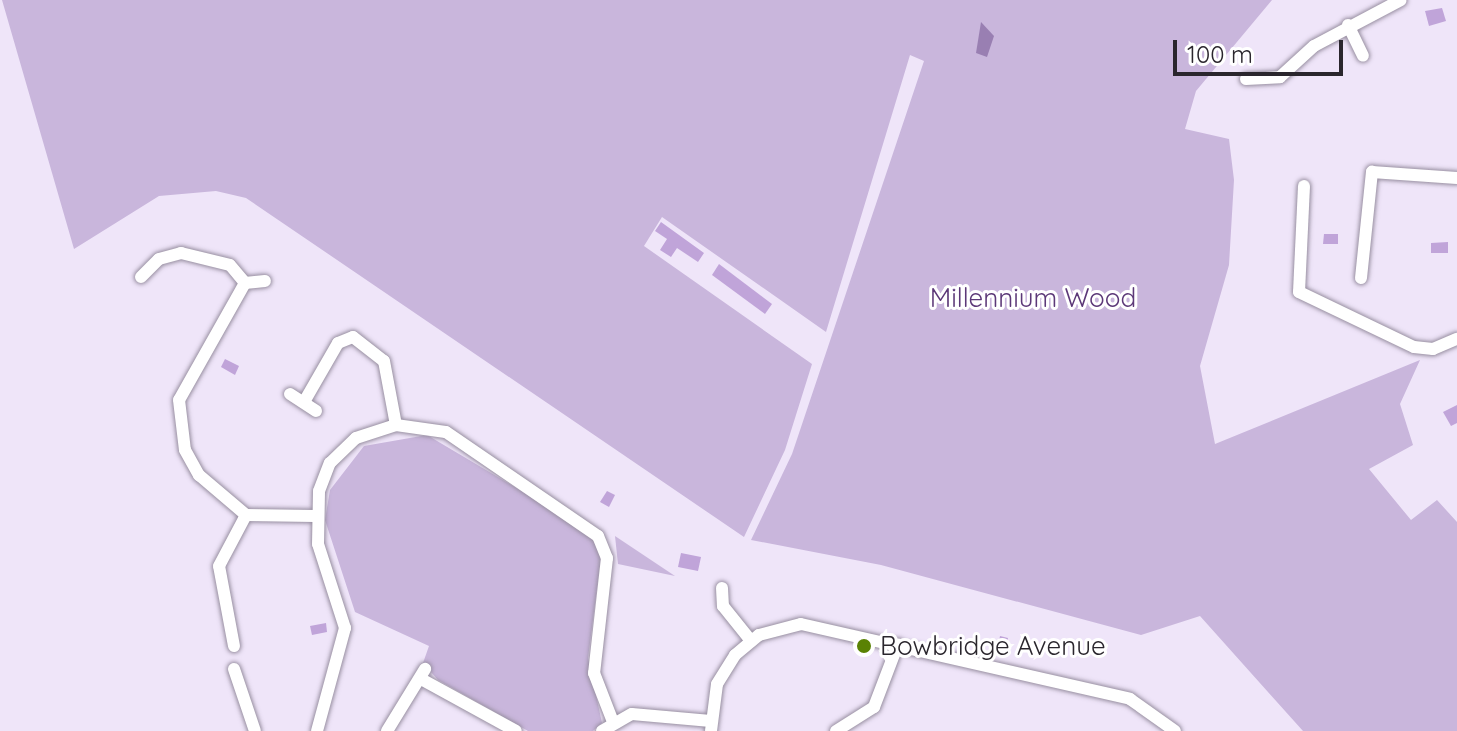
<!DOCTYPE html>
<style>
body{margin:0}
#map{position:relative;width:1457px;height:731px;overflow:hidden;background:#efe5f9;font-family:Quicksand,sans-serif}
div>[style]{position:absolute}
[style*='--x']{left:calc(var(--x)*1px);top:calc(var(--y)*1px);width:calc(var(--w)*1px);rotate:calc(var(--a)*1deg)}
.green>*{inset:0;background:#c9b6dc}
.water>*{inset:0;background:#997fb2}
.building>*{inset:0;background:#c0a4d9}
.roads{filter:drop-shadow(0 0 2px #988fa1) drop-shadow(0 0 2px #988fa1)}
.minor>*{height:12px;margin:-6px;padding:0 6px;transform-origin:6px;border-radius:6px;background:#fff}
.dots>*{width:22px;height:22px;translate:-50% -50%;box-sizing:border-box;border:4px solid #fff;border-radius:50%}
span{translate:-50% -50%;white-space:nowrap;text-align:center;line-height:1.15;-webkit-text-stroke:6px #fff;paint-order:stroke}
.park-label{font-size:26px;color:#5c3878}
.poi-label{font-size:26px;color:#2a262d}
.left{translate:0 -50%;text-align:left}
.scale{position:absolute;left:1173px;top:40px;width:170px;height:36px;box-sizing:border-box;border:4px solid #2a262d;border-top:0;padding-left:10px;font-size:24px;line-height:28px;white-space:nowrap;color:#2a262d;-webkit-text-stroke:6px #fff;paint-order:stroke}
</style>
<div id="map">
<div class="green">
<div style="clip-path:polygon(2px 0,1272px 0,1196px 91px,1185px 129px,1229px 139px,1234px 180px,1229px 265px,1200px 366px,1215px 444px,1420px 360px,1400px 404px,1413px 445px,1369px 469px,1411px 520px,1437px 500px,1457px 522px,1457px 731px,1303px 731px,1200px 616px,1141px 635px,881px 565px,751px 540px,792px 454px,924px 61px,910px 55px,826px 332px,662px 217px,644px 246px,812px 364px,785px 450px,744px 537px,246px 198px,216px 191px,159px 196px,74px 249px)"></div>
<div style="clip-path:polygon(427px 435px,579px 525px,595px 543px,601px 558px,588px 658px,602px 723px,593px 731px,528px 731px,438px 680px,423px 663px,429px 646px,355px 612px,325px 520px,330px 490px,364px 446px)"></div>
<div style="clip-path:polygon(615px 536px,675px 576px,618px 564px)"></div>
</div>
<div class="water">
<div style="clip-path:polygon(981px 22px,994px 36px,987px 57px,976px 53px)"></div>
</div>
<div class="building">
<div style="clip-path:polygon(1442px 8px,1446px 21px,1429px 26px,1425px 11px)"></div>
<div style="clip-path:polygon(661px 222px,704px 253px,698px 262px,677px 248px,671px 257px,660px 250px,667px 239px,655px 231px)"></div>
<div style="clip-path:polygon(1338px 234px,1338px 244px,1323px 244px,1324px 234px)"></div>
<div style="clip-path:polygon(1448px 242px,1448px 253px,1431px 253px,1431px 243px)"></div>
<div style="clip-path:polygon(719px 264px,772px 304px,765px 314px,712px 275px)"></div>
<div style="clip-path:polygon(225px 359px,239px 366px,235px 375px,221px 367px)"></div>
<div style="clip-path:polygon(1457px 405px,1457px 423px,1451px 426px,1443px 412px)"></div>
<div style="clip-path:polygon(607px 491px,615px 495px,609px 507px,600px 502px)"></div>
<div style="clip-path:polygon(681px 553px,701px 557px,698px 571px,678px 567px)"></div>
<div style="clip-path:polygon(326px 623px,327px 632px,312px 635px,310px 626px)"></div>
<div style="clip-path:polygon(1000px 636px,1008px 638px,1005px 652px,997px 650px)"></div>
</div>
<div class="roads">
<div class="minor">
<div style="--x:1348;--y:25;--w:34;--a:64"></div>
<div style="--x:1246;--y:79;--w:34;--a:-3"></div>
<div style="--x:1280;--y:77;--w:46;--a:-42.4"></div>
<div style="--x:1314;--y:46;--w:98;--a:-27.9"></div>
<div style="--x:1304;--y:186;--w:106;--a:92.7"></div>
<div style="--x:1299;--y:292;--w:127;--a:25.6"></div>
<div style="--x:1414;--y:347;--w:19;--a:6"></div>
<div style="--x:1433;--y:349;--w:26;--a:-23"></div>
<div style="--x:141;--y:277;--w:25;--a:-45"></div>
<div style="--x:159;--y:259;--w:23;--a:-15"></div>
<div style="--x:181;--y:253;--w:50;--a:13.8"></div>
<div style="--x:230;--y:265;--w:23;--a:50"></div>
<div style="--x:245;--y:283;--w:134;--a:119.4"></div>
<div style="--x:179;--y:400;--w:50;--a:83.2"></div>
<div style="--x:185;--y:450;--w:29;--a:61"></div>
<div style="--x:199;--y:475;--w:62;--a:40.4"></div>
<div style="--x:246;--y:515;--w:69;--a:0.8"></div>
<div style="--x:1361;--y:278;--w:107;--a:-84.1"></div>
<div style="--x:1372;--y:172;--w:85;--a:4"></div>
<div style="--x:245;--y:283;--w:20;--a:-6"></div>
<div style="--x:290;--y:394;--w:31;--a:33"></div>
<div style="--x:304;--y:402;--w:68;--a:-60"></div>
<div style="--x:338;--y:343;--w:16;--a:-22"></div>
<div style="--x:353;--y:337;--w:39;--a:38"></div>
<div style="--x:384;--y:361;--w:65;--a:79.4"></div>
<div style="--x:722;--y:588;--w:18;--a:87"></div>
<div style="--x:723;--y:606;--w:45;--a:51.3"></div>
<div style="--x:234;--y:646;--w:81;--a:-100.6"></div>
<div style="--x:219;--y:566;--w:58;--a:-62.1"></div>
<div style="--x:234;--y:669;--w:65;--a:71.3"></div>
<div style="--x:421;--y:679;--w:108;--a:28.7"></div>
<div style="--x:317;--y:731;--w:107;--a:-74.8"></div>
<div style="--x:345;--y:628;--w:88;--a:-107.8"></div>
<div style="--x:318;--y:544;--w:53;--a:-88.9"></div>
<div style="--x:319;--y:491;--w:30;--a:-69"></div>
<div style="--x:330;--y:463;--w:36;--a:-44"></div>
<div style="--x:356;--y:438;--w:42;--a:-18"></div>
<div style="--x:396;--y:425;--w:50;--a:8"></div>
<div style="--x:446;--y:432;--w:184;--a:34.4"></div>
<div style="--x:598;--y:536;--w:24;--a:68"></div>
<div style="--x:607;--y:558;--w:116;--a:96.4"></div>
<div style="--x:594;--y:673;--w:53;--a:68.8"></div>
<div style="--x:387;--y:731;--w:73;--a:-58.5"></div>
<div style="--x:602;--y:731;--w:34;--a:-30"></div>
<div style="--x:632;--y:714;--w:79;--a:5.1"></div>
<div style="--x:711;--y:731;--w:47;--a:-82.7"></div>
<div style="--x:717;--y:684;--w:34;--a:-58"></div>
<div style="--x:735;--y:655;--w:31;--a:-40"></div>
<div style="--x:759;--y:635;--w:43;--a:-14.7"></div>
<div style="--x:801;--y:624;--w:337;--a:12.8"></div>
<div style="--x:1130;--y:699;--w:55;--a:35.4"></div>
<div style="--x:836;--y:731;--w:45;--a:-32.3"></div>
<div style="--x:874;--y:707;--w:67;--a:-69.1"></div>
</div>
</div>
<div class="dots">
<div style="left:864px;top:646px;background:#5a8204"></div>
</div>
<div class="park-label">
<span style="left:1033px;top:298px">Millennium Wood</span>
</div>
<div class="poi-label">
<span class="left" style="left:880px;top:646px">Bowbridge Avenue</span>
</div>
<div class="scale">100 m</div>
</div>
